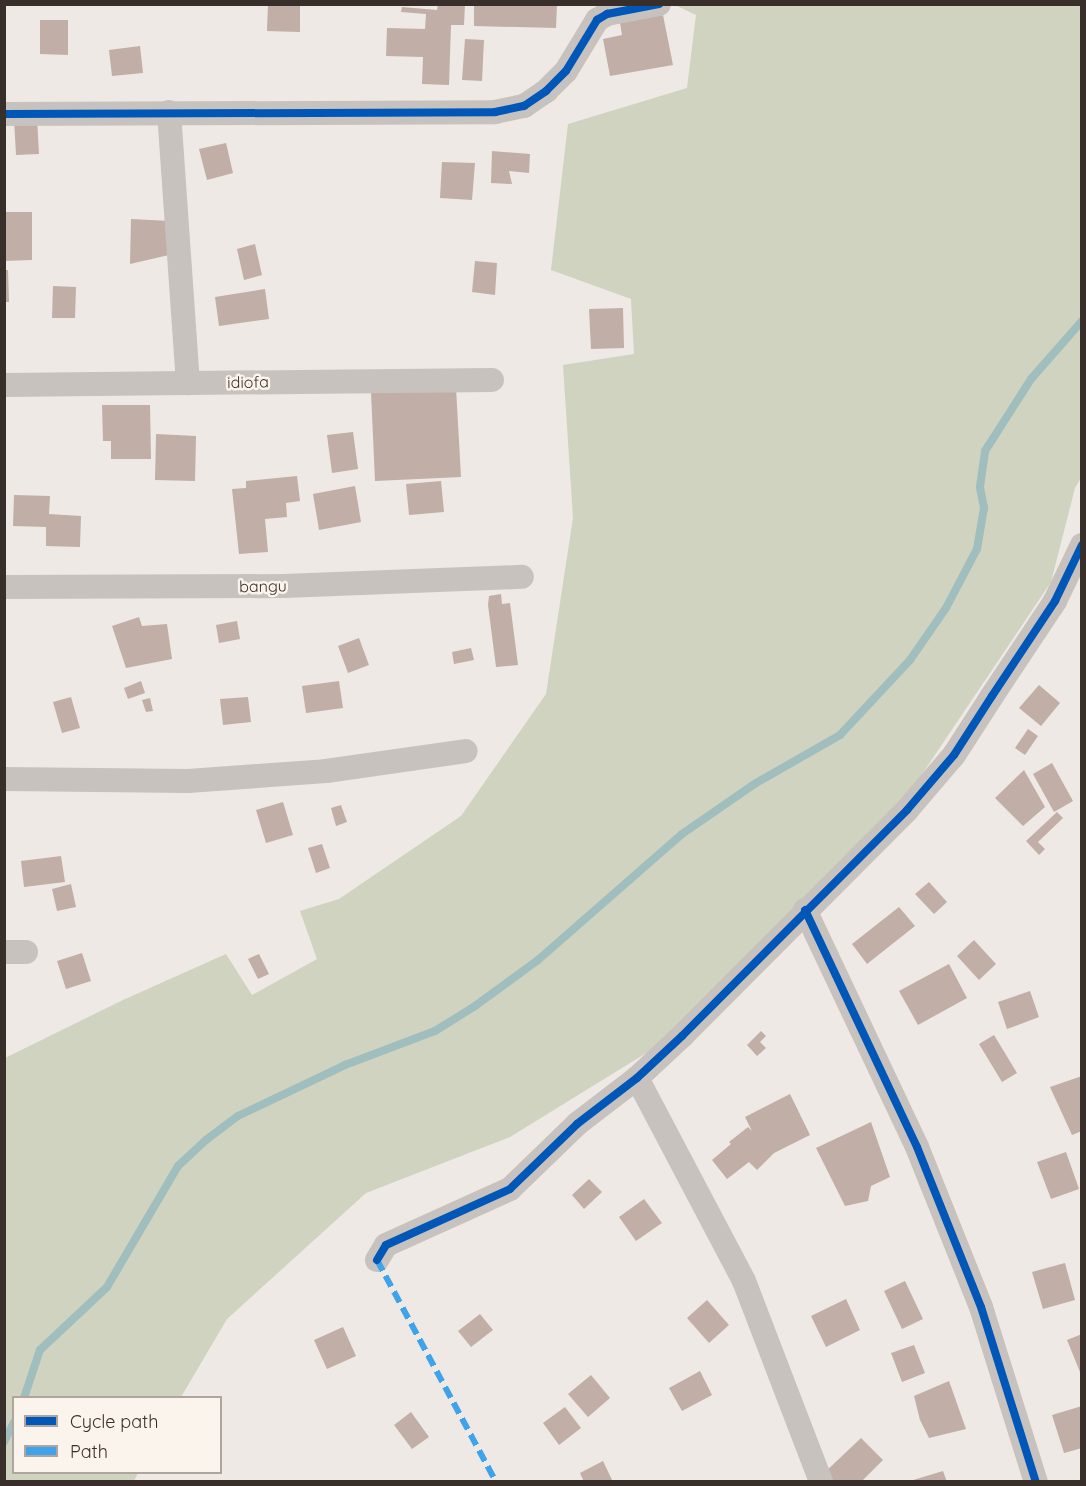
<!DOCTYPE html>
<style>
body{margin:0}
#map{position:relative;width:1086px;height:1486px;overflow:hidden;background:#eee9e4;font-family:Quicksand,sans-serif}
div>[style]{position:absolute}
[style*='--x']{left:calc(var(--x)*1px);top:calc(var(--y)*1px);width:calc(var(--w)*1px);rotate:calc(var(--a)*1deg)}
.green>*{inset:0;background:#cfd3bf}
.stream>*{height:8px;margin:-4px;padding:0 4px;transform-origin:4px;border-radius:4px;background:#a1bebe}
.building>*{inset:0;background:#c1aea6}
.minor>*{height:24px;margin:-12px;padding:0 12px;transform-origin:12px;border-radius:12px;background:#c7c2bd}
.quiet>*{height:6px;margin-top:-3px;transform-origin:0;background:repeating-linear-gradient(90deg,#3fa3eb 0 12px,transparent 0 18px)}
.cycleway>*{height:8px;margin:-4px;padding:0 4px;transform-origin:4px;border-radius:4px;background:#0057b8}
span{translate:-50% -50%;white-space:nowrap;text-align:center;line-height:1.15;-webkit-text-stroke:5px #faf4ec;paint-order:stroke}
.street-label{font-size:16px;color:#392f2a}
.frame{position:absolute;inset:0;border:6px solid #392f2a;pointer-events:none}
.legend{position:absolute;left:12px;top:1396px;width:210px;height:78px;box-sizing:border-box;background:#faf4ec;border:2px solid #ada59e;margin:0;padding:8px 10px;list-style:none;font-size:18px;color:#392f2a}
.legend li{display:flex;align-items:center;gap:12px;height:30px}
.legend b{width:30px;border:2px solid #ada59e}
</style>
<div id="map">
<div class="green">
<div style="clip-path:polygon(675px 5px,1081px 5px,1081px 478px,1075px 488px,1051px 582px,900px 807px,669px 1039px,510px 1137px,366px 1193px,227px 1319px,181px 1397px,14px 1398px,14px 1472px,138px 1473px,134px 1481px,5px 1482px,5px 1058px,123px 1000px,226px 954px,252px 995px,317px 959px,300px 911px,339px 899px,461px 816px,546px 694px,573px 518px,563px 365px,634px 354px,631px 299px,551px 270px,568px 124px,687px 88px,696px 15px)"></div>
</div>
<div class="stream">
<div style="--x:24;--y:1398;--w:51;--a:-71.6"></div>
<div style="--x:40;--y:1350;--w:92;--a:-43.2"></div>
<div style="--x:107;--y:1287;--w:140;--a:-59.6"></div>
<div style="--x:178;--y:1166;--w:38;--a:-43"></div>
<div style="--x:206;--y:1140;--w:40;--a:-37"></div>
<div style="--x:238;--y:1116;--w:119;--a:-25.5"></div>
<div style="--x:345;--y:1065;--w:96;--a:-20.7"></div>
<div style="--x:435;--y:1031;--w:47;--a:-32"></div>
<div style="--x:475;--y:1006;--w:78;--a:-36.1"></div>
<div style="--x:538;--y:960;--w:191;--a:-41.2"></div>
<div style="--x:682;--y:834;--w:90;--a:-34.6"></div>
<div style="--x:756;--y:783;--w:97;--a:-29.7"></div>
<div style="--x:840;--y:735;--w:103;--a:-47"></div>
<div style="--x:910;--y:660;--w:63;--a:-55.3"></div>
<div style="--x:946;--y:608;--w:67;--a:-62.3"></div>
<div style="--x:977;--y:549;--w:42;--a:-80.3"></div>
<div style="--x:984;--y:508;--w:21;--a:-101"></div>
<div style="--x:980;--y:487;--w:36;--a:-82"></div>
<div style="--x:985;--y:451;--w:85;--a:-57.4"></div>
<div style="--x:1031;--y:379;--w:77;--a:-48.7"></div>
<div style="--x:4;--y:1442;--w:22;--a:-63"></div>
</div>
<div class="building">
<div style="clip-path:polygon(268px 4px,300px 5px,300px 32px,267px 31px)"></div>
<div style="clip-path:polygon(438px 4px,465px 4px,464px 25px,451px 25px,449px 85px,422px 84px,423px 57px,386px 56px,387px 28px,425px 29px,426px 14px,401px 12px,402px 7px,437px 10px)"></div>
<div style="clip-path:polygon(474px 4px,557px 4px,556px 28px,474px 26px)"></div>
<div style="clip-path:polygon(663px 15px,673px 65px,610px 76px,603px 39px,622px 35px,620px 23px)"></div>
<div style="clip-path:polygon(40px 20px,68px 20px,68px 55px,40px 54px)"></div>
<div style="clip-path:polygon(465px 39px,484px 40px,482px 81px,462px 80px)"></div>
<div style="clip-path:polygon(140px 46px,143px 73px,112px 76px,109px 50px)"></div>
<div style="clip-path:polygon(37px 118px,39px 154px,16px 155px,14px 119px)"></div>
<div style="clip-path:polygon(226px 143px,233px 173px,207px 180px,199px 149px)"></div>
<div style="clip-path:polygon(492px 151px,530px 154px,529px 173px,509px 171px,512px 184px,491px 183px)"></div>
<div style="clip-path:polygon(442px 162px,475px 163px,472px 200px,440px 198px)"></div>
<div style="clip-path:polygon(4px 212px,32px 212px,32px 260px,4px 261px)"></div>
<div style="clip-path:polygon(131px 219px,170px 221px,169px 255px,130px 264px)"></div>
<div style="clip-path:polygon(255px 244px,262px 275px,244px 280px,237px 249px)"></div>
<div style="clip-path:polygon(475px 261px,497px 263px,495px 295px,472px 292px)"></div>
<div style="clip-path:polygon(4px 270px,8px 270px,9px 302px,4px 302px)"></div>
<div style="clip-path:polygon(53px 286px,76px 287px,75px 318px,52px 318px)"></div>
<div style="clip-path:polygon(265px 289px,269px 319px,219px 326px,215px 297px)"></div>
<div style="clip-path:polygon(623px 308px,624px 348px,591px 349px,589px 309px)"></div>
<div style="clip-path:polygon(456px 388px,461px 477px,375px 481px,371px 392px)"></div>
<div style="clip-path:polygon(102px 405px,150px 405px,151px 459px,111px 459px,111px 441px,103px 441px)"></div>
<div style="clip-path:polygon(353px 432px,358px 469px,332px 473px,327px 435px)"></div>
<div style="clip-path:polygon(156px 434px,196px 436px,195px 481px,155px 480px)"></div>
<div style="clip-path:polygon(297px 476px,300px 501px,286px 503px,287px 517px,265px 519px,268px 552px,239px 554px,232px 489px,246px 488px,246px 481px)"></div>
<div style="clip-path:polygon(441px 481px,444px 512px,409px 515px,406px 484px)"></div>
<div style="clip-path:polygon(355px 486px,361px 522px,319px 530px,313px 494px)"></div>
<div style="clip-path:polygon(14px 495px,50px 496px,49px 514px,81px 516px,80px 547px,46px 546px,46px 527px,13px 526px)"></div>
<div style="clip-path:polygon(501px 594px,502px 604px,510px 603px,518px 665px,496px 667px,488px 605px,489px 596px)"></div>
<div style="clip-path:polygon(139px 617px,142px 626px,167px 624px,172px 659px,126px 668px,112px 626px)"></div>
<div style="clip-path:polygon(237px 621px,240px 639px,219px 643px,216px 625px)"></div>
<div style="clip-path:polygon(359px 638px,369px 665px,348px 673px,338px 646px)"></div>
<div style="clip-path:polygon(471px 648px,474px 660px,454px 664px,452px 652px)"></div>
<div style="clip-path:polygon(141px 681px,145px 693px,128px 699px,124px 688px)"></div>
<div style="clip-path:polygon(339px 681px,343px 708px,306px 713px,302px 686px)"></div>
<div style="clip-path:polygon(1039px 685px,1060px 703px,1041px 726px,1019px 708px)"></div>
<div style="clip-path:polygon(71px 697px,80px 728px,62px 733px,53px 702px)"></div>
<div style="clip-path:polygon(248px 697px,251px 722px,223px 725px,220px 699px)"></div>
<div style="clip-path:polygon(150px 698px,153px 711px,146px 712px,142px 700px)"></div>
<div style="clip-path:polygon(1028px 729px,1038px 736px,1025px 755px,1015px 748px)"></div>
<div style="clip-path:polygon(1052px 763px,1073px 801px,1054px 812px,1033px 774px)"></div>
<div style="clip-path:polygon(1024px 770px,1045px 807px,1023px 826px,995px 798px)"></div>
<div style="clip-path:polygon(283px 802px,293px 835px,266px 843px,256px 810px)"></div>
<div style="clip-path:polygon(341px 805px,347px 822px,336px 826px,331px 808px)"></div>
<div style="clip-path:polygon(1057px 812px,1063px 818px,1038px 842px,1045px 849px,1039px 855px,1026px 841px)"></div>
<div style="clip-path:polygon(322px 844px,330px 868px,316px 873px,308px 848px)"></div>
<div style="clip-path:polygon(61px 856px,65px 882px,24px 887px,21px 861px)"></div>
<div style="clip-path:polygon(929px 882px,947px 902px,934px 914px,915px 894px)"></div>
<div style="clip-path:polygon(71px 884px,76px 907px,57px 911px,52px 889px)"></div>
<div style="clip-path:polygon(899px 907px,915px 926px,867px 964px,852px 944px)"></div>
<div style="clip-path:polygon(974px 940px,996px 964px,979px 980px,957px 956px)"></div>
<div style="clip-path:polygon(82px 953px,91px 981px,66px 989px,57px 961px)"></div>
<div style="clip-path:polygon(259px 954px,269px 974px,258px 979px,248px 959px)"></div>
<div style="clip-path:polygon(949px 964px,967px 998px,918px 1025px,899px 991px)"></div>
<div style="clip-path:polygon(1030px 991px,1039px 1017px,1007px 1029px,998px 1002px)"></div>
<div style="clip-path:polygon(761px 1031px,766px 1036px,760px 1042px,766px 1048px,757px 1056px,747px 1045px)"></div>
<div style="clip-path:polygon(994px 1035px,1017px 1073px,1002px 1082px,979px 1044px)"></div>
<div style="clip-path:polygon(1082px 1076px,1082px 1131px,1072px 1135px,1050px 1087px)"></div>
<div style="clip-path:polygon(790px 1094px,810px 1135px,774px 1153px,757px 1170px,749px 1162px,727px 1179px,712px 1160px,731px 1144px,729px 1142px,748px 1127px,752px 1131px,745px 1117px)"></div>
<div style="clip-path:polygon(871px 1122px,890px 1177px,871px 1186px,868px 1201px,845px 1206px,816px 1148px)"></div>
<div style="clip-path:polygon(1066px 1152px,1079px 1189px,1051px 1199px,1037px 1162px)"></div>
<div style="clip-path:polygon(589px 1179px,602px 1192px,584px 1209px,572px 1195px)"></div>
<div style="clip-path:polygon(644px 1199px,662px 1223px,636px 1241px,619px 1217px)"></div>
<div style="clip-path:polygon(1065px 1263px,1075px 1300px,1043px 1309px,1032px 1272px)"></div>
<div style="clip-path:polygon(905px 1281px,923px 1319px,902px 1329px,884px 1291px)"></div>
<div style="clip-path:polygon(846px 1299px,860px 1330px,826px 1347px,811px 1316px)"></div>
<div style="clip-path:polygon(707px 1300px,729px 1325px,709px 1343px,687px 1318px)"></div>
<div style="clip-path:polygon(480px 1314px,493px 1330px,471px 1347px,458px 1331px)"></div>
<div style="clip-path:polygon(343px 1327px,356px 1356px,327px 1369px,314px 1340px)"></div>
<div style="clip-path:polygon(1082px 1334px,1082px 1371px,1080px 1372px,1067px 1340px)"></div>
<div style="clip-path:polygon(914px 1345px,925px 1373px,902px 1382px,891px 1353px)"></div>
<div style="clip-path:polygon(700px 1371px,712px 1395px,682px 1411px,669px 1388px)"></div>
<div style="clip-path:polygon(591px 1375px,610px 1398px,588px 1417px,568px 1394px)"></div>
<div style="clip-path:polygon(949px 1381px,966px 1429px,929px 1438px,920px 1420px,914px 1396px)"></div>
<div style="clip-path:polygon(1082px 1406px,1082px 1448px,1064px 1453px,1052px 1415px)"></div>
<div style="clip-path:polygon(565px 1407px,581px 1428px,559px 1445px,543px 1423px)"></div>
<div style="clip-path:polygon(411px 1412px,429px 1437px,412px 1449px,394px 1425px)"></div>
<div style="clip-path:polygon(861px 1438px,883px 1460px,861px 1482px,828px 1482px,822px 1475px)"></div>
<div style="clip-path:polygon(603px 1461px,613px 1482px,584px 1482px,580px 1473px)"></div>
<div style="clip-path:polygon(943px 1471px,947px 1482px,910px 1482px,910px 1481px)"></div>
</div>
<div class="minor">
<div style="--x:169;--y:112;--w:272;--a:86"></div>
<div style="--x:4;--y:114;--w:491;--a:-0.2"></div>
<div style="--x:495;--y:112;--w:30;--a:-12"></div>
<div style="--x:524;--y:106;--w:27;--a:-34"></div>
<div style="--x:546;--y:91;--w:28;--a:-45"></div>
<div style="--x:566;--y:71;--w:60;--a:-58.7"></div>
<div style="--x:597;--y:20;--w:12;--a:-31"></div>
<div style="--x:607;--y:14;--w:53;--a:-10.9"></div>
<div style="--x:4;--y:385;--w:488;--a:-0.6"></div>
<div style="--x:4;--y:587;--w:280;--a:-0.2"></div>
<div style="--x:284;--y:586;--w:238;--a:-2.2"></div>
<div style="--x:4;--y:779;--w:184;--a:0.6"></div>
<div style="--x:188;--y:781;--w:138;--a:-4.1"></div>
<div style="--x:326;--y:771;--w:141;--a:-8.1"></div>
<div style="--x:805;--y:910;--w:262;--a:64.7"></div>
<div style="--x:917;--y:1147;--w:172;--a:68.2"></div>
<div style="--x:981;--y:1307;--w:183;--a:72.6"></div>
<div style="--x:4;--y:952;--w:22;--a:0"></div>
<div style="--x:637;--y:1078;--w:229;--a:62.2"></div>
<div style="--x:744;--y:1281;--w:215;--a:69"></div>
<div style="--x:377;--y:1260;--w:17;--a:-59"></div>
<div style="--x:386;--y:1245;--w:136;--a:-24.3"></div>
<div style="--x:510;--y:1189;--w:93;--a:-44.1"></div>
<div style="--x:577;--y:1124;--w:76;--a:-37.5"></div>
<div style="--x:637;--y:1078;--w:62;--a:-43"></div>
<div style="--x:682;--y:1036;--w:319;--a:-45.1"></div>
<div style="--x:907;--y:810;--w:72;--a:-49.5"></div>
<div style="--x:954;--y:755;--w:70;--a:-57.2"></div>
<div style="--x:992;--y:696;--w:114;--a:-56.4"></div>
<div style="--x:1055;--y:601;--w:62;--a:-64.3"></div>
</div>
<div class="quiet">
<div style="--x:377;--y:1260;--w:252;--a:61.8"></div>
</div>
<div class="cycleway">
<div style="--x:4;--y:114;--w:491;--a:-0.2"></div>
<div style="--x:495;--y:112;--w:30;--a:-12"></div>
<div style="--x:524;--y:106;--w:27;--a:-34"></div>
<div style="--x:546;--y:91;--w:28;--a:-45"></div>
<div style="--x:566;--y:71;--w:60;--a:-58.7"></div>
<div style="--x:597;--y:20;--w:12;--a:-31"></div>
<div style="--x:607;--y:14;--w:53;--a:-10.9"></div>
<div style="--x:805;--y:910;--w:262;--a:64.7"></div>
<div style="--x:917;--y:1147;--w:172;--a:68.2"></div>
<div style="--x:981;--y:1307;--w:183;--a:72.6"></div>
<div style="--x:377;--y:1260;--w:17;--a:-59"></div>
<div style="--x:386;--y:1245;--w:136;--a:-24.3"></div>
<div style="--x:510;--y:1189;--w:93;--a:-44.1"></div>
<div style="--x:577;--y:1124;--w:76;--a:-37.5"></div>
<div style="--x:637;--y:1078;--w:62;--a:-43"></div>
<div style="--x:682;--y:1036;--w:319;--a:-45.1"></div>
<div style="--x:907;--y:810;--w:72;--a:-49.5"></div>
<div style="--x:954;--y:755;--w:70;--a:-57.2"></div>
<div style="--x:992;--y:696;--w:114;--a:-56.4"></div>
<div style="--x:1055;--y:601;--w:62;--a:-64.3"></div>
</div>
<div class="street-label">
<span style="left:248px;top:382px;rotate:-1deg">idiofa</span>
<span style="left:263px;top:586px;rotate:-1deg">bangu</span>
</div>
<div class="frame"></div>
<ul class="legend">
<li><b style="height:8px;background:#0057b8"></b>Cycle path</li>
<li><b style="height:8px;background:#3fa3eb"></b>Path</li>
</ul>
</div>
